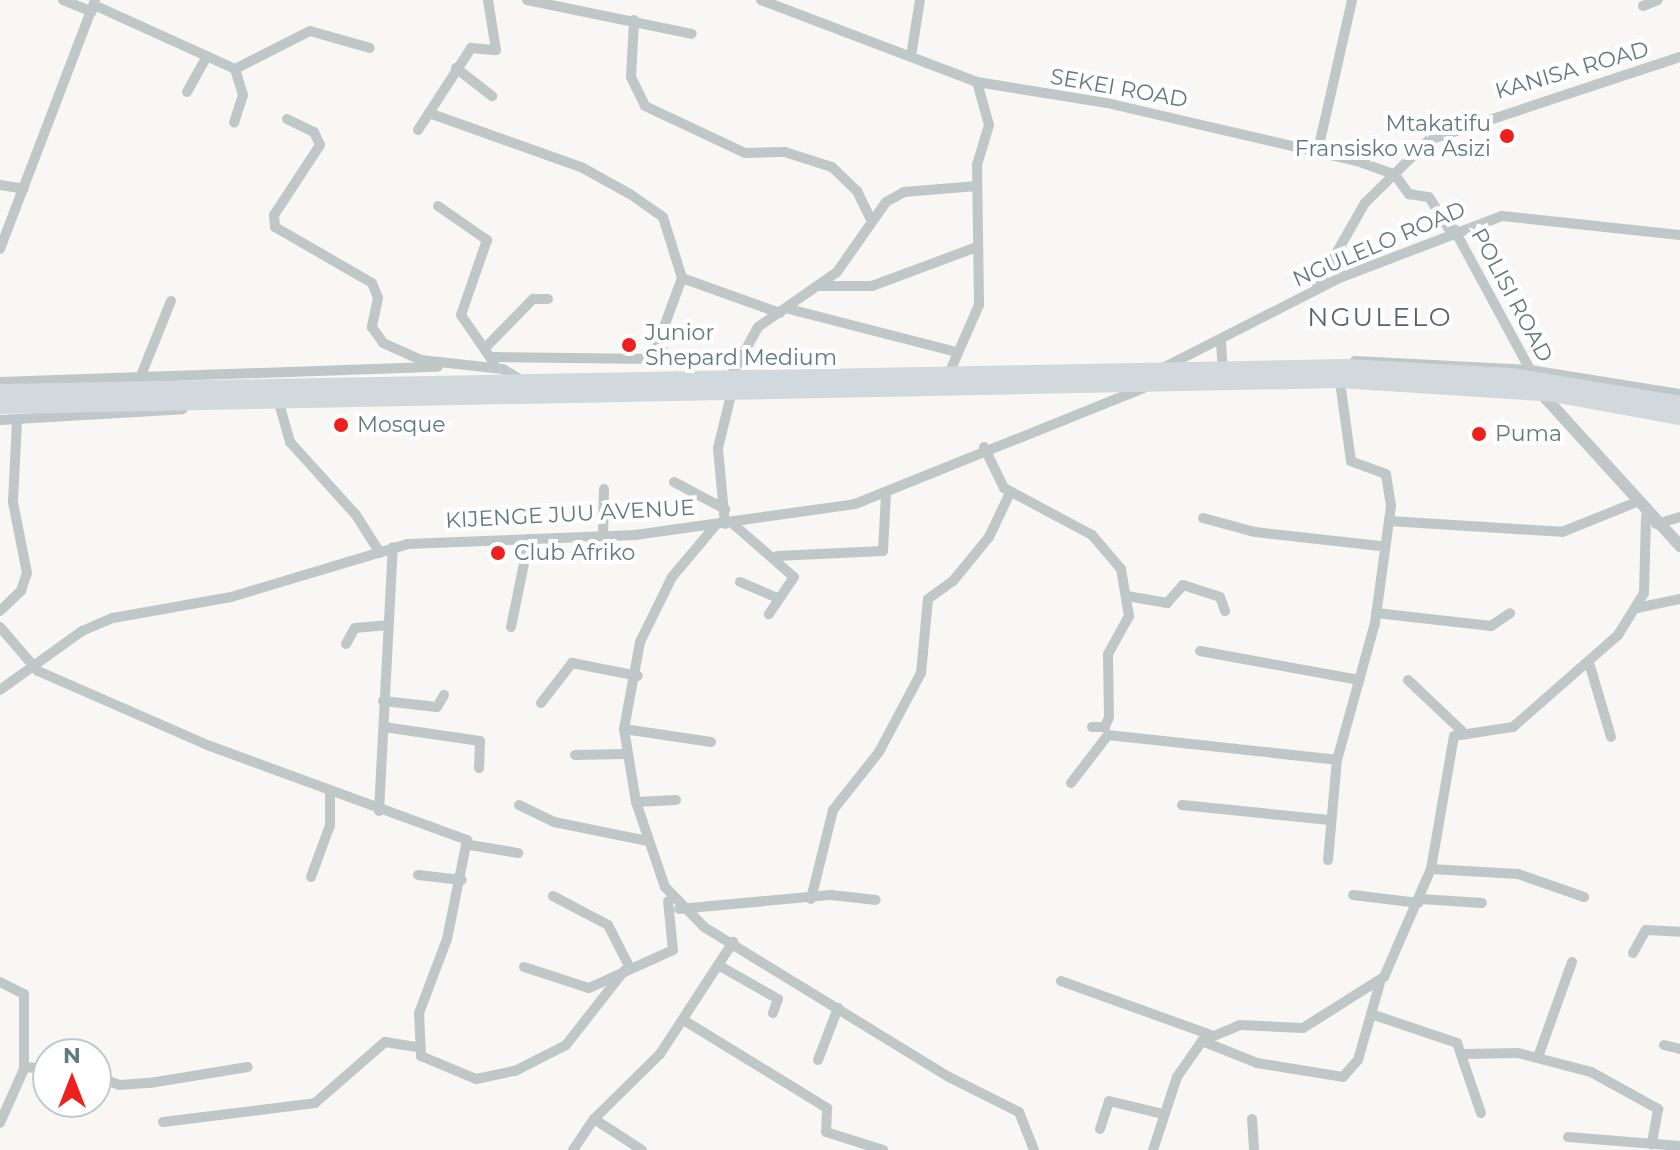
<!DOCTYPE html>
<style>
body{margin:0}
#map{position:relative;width:1680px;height:1150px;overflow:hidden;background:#f8f7f4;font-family:Montserrat,sans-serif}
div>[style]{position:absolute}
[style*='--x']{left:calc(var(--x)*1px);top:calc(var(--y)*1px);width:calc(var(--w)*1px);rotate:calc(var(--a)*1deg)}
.minor>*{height:10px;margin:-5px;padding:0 5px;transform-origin:5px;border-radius:5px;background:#c0c7c9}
.tertiary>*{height:12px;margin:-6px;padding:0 6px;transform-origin:6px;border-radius:6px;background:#c0c7c9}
.trunk>*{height:16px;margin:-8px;padding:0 8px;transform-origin:8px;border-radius:8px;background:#d2d9dc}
.dots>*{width:22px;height:22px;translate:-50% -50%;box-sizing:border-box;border:4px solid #fff;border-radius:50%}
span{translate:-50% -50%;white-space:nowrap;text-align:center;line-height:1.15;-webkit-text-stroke:8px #fff;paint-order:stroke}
.street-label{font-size:22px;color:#607a81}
.poi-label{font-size:22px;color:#607a81}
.right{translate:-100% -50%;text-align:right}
.left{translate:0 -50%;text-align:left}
.quarter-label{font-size:26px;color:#53666c;letter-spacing:2px}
.north{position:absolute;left:32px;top:1038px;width:80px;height:80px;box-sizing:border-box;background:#fff;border:2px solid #bfcacd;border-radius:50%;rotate:0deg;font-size:22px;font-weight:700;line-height:32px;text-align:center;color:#607a81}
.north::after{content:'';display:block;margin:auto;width:28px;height:36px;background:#ee201d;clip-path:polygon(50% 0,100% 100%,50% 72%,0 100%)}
</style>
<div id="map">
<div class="minor">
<div style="--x:63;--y:0;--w:31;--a:22"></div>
<div style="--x:527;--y:0;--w:168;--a:11.6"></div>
<div style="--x:761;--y:0;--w:231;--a:20.8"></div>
<div style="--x:977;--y:82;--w:132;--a:9.2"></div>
<div style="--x:1107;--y:103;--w:260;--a:13.1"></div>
<div style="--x:1360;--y:162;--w:37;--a:20"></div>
<div style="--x:1395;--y:175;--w:24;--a:54"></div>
<div style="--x:1409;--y:194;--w:20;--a:9"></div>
<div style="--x:1429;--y:197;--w:40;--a:58"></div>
<div style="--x:94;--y:5;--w:155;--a:24.4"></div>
<div style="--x:235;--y:69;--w:27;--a:73"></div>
<div style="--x:243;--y:95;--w:29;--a:108"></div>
<div style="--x:1643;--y:6;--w:16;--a:-22"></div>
<div style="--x:634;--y:20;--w:57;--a:93"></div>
<div style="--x:631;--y:77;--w:32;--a:64"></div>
<div style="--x:645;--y:106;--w:110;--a:25.2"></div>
<div style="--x:745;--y:153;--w:40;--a:-1.4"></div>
<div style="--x:785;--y:152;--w:49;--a:17.7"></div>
<div style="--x:832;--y:167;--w:35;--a:44"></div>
<div style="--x:857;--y:191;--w:30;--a:64"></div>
<div style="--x:911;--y:56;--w:57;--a:-80.9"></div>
<div style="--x:456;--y:68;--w:46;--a:37.9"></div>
<div style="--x:235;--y:69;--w:84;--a:-26.9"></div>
<div style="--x:310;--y:31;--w:62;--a:15.8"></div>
<div style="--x:187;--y:92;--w:41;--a:-60.9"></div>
<div style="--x:429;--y:113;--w:161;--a:19.6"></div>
<div style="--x:581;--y:167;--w:56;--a:28.9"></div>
<div style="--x:630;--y:194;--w:40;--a:34.9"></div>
<div style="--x:663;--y:217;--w:64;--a:72.7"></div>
<div style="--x:682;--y:278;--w:104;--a:19.7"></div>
<div style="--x:287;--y:119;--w:30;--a:26"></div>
<div style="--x:314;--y:132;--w:14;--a:65"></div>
<div style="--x:320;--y:145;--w:84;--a:123.3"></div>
<div style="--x:274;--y:215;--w:12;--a:85"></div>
<div style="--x:275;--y:227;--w:112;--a:30"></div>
<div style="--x:372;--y:283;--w:16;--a:68"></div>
<div style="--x:378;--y:298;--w:30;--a:102"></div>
<div style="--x:372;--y:327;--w:19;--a:55"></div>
<div style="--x:383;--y:343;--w:42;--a:24.1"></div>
<div style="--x:421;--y:360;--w:82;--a:6.3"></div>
<div style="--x:503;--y:369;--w:21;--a:31"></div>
<div style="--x:418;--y:130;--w:98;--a:-57.1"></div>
<div style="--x:471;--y:48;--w:25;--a:5"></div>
<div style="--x:496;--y:50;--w:51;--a:-99.1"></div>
<div style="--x:1318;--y:150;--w:154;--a:-77.2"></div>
<div style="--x:0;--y:185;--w:24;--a:9"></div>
<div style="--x:438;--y:206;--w:60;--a:34.8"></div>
<div style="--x:487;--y:240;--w:79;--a:109.1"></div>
<div style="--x:461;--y:315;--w:58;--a:55.5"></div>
<div style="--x:1454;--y:229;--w:166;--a:61.6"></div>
<div style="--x:0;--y:249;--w:267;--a:-69.1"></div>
<div style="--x:819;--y:286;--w:53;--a:0"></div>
<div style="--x:872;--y:286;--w:112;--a:-20.4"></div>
<div style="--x:1317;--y:287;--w:97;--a:-60.3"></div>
<div style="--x:1365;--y:203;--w:90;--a:-44.5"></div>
<div style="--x:1429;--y:140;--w:264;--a:-18.3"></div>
<div style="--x:789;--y:309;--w:169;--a:14.4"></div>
<div style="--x:1221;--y:343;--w:26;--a:86"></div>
<div style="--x:487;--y:346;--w:66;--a:-45.6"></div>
<div style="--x:533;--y:299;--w:15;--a:0"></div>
<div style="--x:494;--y:357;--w:244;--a:0.7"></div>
<div style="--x:669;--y:359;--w:19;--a:-125"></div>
<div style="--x:658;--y:343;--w:69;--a:-69.7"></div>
<div style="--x:1355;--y:361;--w:175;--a:2.9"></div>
<div style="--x:1530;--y:370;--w:152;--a:9.1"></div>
<div style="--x:1165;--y:367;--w:199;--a:-27"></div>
<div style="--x:1342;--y:277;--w:171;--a:-20.9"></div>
<div style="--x:1502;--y:216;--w:179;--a:6.1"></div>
<div style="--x:951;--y:369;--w:70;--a:-66.4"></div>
<div style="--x:979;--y:305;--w:140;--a:-90.8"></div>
<div style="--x:977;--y:165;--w:42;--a:-73.3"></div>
<div style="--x:989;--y:125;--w:45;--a:-105.6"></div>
<div style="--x:732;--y:374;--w:54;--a:-61"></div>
<div style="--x:758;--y:327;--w:96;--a:-34.8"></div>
<div style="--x:837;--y:272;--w:85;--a:-55"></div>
<div style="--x:886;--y:202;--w:21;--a:-29"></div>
<div style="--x:904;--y:192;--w:73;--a:-4.7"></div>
<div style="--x:140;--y:378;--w:83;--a:-68.1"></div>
<div style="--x:0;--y:382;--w:438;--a:-2"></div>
<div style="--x:279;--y:403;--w:41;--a:74.2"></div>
<div style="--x:290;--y:442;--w:98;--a:47.9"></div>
<div style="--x:356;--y:515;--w:45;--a:57.7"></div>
<div style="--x:0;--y:420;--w:183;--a:-3.4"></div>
<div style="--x:984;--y:447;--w:46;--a:64"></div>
<div style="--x:1004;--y:488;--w:100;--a:28.1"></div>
<div style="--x:1092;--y:535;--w:45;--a:49.5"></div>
<div style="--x:1121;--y:569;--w:48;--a:80.3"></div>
<div style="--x:1129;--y:616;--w:43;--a:118.9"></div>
<div style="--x:1108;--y:654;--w:63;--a:89.1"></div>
<div style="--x:1109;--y:717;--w:11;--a:112"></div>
<div style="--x:1105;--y:727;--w:13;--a:180"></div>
<div style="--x:674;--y:482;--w:58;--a:27.9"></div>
<div style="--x:1203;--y:518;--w:54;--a:15.1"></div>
<div style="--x:1255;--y:532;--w:126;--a:6.4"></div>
<div style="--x:1389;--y:521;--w:173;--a:3.6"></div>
<div style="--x:1562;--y:532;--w:78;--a:-21.9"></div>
<div style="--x:732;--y:523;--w:82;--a:41.1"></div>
<div style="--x:794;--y:577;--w:45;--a:124"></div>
<div style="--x:725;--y:524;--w:76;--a:-95.3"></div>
<div style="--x:718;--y:448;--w:55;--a:-76.2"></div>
<div style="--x:1656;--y:524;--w:25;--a:-16"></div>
<div style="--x:715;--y:526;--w:67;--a:130.1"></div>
<div style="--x:672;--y:577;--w:72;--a:116.2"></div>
<div style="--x:640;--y:642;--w:88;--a:100.4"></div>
<div style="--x:624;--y:729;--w:74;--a:80.7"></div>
<div style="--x:636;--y:802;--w:90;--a:71.2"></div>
<div style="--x:665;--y:887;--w:56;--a:45.7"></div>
<div style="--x:704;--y:927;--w:287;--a:31.5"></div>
<div style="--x:949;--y:1077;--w:78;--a:26.6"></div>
<div style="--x:1019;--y:1112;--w:41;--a:68.5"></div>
<div style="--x:603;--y:536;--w:47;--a:-88.8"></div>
<div style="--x:777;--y:556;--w:106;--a:-2.7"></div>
<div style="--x:883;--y:551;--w:57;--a:-87"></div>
<div style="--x:740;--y:582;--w:39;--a:23"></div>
<div style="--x:1127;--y:596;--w:41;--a:9.9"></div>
<div style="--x:1167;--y:603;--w:24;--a:-48"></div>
<div style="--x:1183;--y:585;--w:39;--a:18"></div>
<div style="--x:1220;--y:597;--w:15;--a:70"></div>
<div style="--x:1637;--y:608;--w:44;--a:-11.8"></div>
<div style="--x:0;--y:611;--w:29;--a:-44"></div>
<div style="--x:21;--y:591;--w:19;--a:-72"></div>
<div style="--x:27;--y:573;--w:72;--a:-101.2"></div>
<div style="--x:13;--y:502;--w:82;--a:-87.2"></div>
<div style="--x:1376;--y:613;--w:116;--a:6.4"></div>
<div style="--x:1491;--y:626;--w:23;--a:-34"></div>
<div style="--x:0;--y:627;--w:58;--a:49.2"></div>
<div style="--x:38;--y:671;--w:188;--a:23.6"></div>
<div style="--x:210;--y:746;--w:274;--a:20.1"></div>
<div style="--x:467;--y:840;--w:101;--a:101.4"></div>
<div style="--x:447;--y:939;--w:79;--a:110.7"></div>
<div style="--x:419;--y:1013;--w:43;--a:87.3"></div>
<div style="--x:421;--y:1056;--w:60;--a:22.7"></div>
<div style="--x:476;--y:1079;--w:40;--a:-12"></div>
<div style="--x:515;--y:1071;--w:57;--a:-27"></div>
<div style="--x:566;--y:1045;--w:94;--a:-51.9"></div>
<div style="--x:511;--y:627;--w:90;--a:-78.4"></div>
<div style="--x:346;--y:644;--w:18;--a:-61"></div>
<div style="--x:355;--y:628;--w:33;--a:-5"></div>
<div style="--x:1200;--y:651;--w:162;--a:10.3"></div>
<div style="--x:1590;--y:666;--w:74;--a:73.5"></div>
<div style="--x:1408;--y:680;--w:74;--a:43.4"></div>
<div style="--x:0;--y:690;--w:101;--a:-35.7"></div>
<div style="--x:82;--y:631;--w:34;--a:-23"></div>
<div style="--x:113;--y:618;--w:120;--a:-10.1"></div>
<div style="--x:231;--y:597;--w:185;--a:-16.7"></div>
<div style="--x:408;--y:544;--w:227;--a:-2.3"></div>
<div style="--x:635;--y:535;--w:222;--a:-8"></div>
<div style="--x:855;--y:504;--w:311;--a:-21.9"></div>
<div style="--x:383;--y:701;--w:54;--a:6.3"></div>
<div style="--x:437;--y:707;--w:14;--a:-60"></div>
<div style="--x:541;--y:703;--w:51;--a:-52.2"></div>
<div style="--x:572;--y:663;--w:67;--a:11.1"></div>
<div style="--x:384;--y:727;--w:97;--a:8.3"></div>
<div style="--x:480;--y:741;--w:27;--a:92"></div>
<div style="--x:624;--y:729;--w:88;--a:8.5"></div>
<div style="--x:575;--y:755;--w:50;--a:-1.1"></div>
<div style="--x:1071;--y:783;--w:61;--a:-52.4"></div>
<div style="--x:1108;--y:735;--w:230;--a:6.2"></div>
<div style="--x:636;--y:802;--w:40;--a:-2.9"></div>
<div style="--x:519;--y:805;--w:39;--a:26"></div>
<div style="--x:554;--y:822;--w:95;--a:11.5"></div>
<div style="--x:1182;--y:805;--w:148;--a:5.8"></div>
<div style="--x:379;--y:811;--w:264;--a:-87"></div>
<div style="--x:470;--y:845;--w:49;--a:9.5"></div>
<div style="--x:1328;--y:860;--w:100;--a:-84.9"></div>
<div style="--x:1337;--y:760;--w:142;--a:-74.5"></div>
<div style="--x:1375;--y:623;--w:118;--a:-82.2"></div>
<div style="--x:1391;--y:506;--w:32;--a:-99"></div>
<div style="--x:1386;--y:474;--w:37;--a:-160"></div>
<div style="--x:1351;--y:461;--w:73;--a:-97.9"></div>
<div style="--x:1431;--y:869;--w:87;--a:3.3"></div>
<div style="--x:1518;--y:874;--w:70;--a:19.2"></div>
<div style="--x:418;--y:875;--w:44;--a:6.5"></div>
<div style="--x:311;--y:877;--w:55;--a:-69.9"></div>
<div style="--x:330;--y:825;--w:34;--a:-90"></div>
<div style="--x:1353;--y:895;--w:66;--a:6.9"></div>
<div style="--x:553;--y:896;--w:62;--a:27.8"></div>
<div style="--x:608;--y:925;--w:48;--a:62.9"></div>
<div style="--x:811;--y:899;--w:92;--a:-76.1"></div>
<div style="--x:833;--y:810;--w:74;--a:-51.6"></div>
<div style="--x:879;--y:752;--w:89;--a:-62"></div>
<div style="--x:921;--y:673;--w:74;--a:-84.6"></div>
<div style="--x:928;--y:599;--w:31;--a:-36"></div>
<div style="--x:953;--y:581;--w:57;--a:-50.7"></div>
<div style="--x:989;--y:537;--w:49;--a:-64.5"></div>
<div style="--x:1421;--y:899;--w:61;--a:3.8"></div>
<div style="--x:679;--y:909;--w:153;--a:-5.3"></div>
<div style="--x:831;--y:895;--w:45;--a:6.3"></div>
<div style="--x:1633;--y:953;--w:26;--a:-61"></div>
<div style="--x:1646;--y:930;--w:34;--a:3"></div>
<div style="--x:718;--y:965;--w:69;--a:29.5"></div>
<div style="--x:778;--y:999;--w:15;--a:110"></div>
<div style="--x:524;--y:967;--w:68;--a:17.9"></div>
<div style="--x:589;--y:988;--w:92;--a:-24.3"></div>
<div style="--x:673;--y:950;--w:49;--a:-95.8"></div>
<div style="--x:1061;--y:981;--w:159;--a:19.8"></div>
<div style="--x:0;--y:982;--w:27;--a:27"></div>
<div style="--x:24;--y:994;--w:75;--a:90"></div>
<div style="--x:24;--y:1069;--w:59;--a:114"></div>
<div style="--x:1371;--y:1014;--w:91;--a:18.6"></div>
<div style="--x:1457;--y:1043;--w:74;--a:71.1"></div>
<div style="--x:685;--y:1021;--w:167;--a:31.5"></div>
<div style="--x:827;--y:1108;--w:24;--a:92"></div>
<div style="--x:826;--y:1132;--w:60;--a:17.5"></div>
<div style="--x:1202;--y:1041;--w:59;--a:21.8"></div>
<div style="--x:1257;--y:1063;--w:87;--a:9.2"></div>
<div style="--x:1343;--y:1077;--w:23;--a:-49"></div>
<div style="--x:1358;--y:1060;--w:80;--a:-74.1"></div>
<div style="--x:1664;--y:1045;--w:16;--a:14"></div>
<div style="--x:1464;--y:1054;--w:54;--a:-1.1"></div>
<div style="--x:1518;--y:1053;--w:75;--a:14.6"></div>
<div style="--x:1591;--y:1072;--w:77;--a:28.9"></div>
<div style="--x:1658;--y:1109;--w:36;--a:100"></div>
<div style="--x:1538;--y:1057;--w:101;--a:-70.3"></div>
<div style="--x:818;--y:1060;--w:56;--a:-69"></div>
<div style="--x:24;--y:1067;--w:24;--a:5"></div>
<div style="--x:96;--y:1076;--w:25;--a:21"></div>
<div style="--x:119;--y:1085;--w:31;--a:-4"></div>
<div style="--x:150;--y:1083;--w:99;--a:-9.3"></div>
<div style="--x:594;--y:1119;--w:57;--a:32.9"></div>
<div style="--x:1252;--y:1119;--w:31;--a:86"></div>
<div style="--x:163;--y:1122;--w:153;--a:-7.1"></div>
<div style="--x:315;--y:1103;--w:93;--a:-41.1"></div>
<div style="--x:385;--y:1042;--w:31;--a:9"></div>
<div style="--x:1100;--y:1129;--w:29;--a:-72"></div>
<div style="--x:1109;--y:1101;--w:56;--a:13.5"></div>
<div style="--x:1568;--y:1137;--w:112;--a:4.6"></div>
<div style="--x:573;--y:1150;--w:37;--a:-56"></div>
<div style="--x:594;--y:1119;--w:93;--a:-44.6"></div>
<div style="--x:660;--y:1054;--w:134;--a:-56.9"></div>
<div style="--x:1153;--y:1150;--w:77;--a:-71.8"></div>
<div style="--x:1177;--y:1077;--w:44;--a:-55.2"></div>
<div style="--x:1202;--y:1041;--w:41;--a:-22.8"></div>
<div style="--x:1240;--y:1025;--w:63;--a:2.7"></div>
<div style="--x:1303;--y:1028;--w:96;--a:-32.2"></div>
<div style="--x:1384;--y:977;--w:118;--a:-66.5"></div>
<div style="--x:1431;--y:869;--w:135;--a:-80.2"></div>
<div style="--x:1454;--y:736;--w:60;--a:-8.7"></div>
<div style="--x:1513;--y:727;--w:140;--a:-41.2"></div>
<div style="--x:1618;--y:635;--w:49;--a:-58.2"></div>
<div style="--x:1644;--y:593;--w:77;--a:-88.5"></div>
</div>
<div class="tertiary">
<div style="--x:1541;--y:393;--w:207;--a:47.7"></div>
</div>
<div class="trunk">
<div style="--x:0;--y:392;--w:1345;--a:-1.06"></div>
<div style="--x:1345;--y:367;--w:166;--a:3.1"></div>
<div style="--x:1511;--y:376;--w:171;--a:9.4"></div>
<div style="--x:0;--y:406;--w:1339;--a:-1.11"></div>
<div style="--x:1339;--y:380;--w:214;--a:3.7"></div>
<div style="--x:1553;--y:394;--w:129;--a:10.3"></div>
</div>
<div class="dots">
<div style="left:1507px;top:136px;background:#ee201d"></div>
<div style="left:629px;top:345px;background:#ee201d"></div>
<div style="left:341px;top:425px;background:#ee201d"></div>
<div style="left:1479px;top:434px;background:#ee201d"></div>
<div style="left:498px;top:553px;background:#ee201d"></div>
</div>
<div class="street-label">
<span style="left:1572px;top:70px;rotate:-16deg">KANISA ROAD</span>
<span style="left:1119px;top:88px;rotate:10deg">SEKEI ROAD</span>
<span style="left:1379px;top:244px;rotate:-23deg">NGULELO ROAD</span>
<span style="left:1512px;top:295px;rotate:62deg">POLISI ROAD</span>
<span style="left:570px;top:514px;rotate:-3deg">KIJENGE JUU AVENUE</span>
</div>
<div class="poi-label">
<span class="right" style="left:1491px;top:136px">Mtakatifu<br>Fransisko wa Asizi</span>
<span class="left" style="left:645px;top:345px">Junior<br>Shepard Medium</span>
<span class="left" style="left:357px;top:425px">Mosque</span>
<span class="left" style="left:1495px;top:434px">Puma</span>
<span class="left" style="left:514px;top:553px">Club Afriko</span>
</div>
<div class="quarter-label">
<span style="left:1380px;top:318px">NGULELO</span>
</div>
<div class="north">N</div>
</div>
